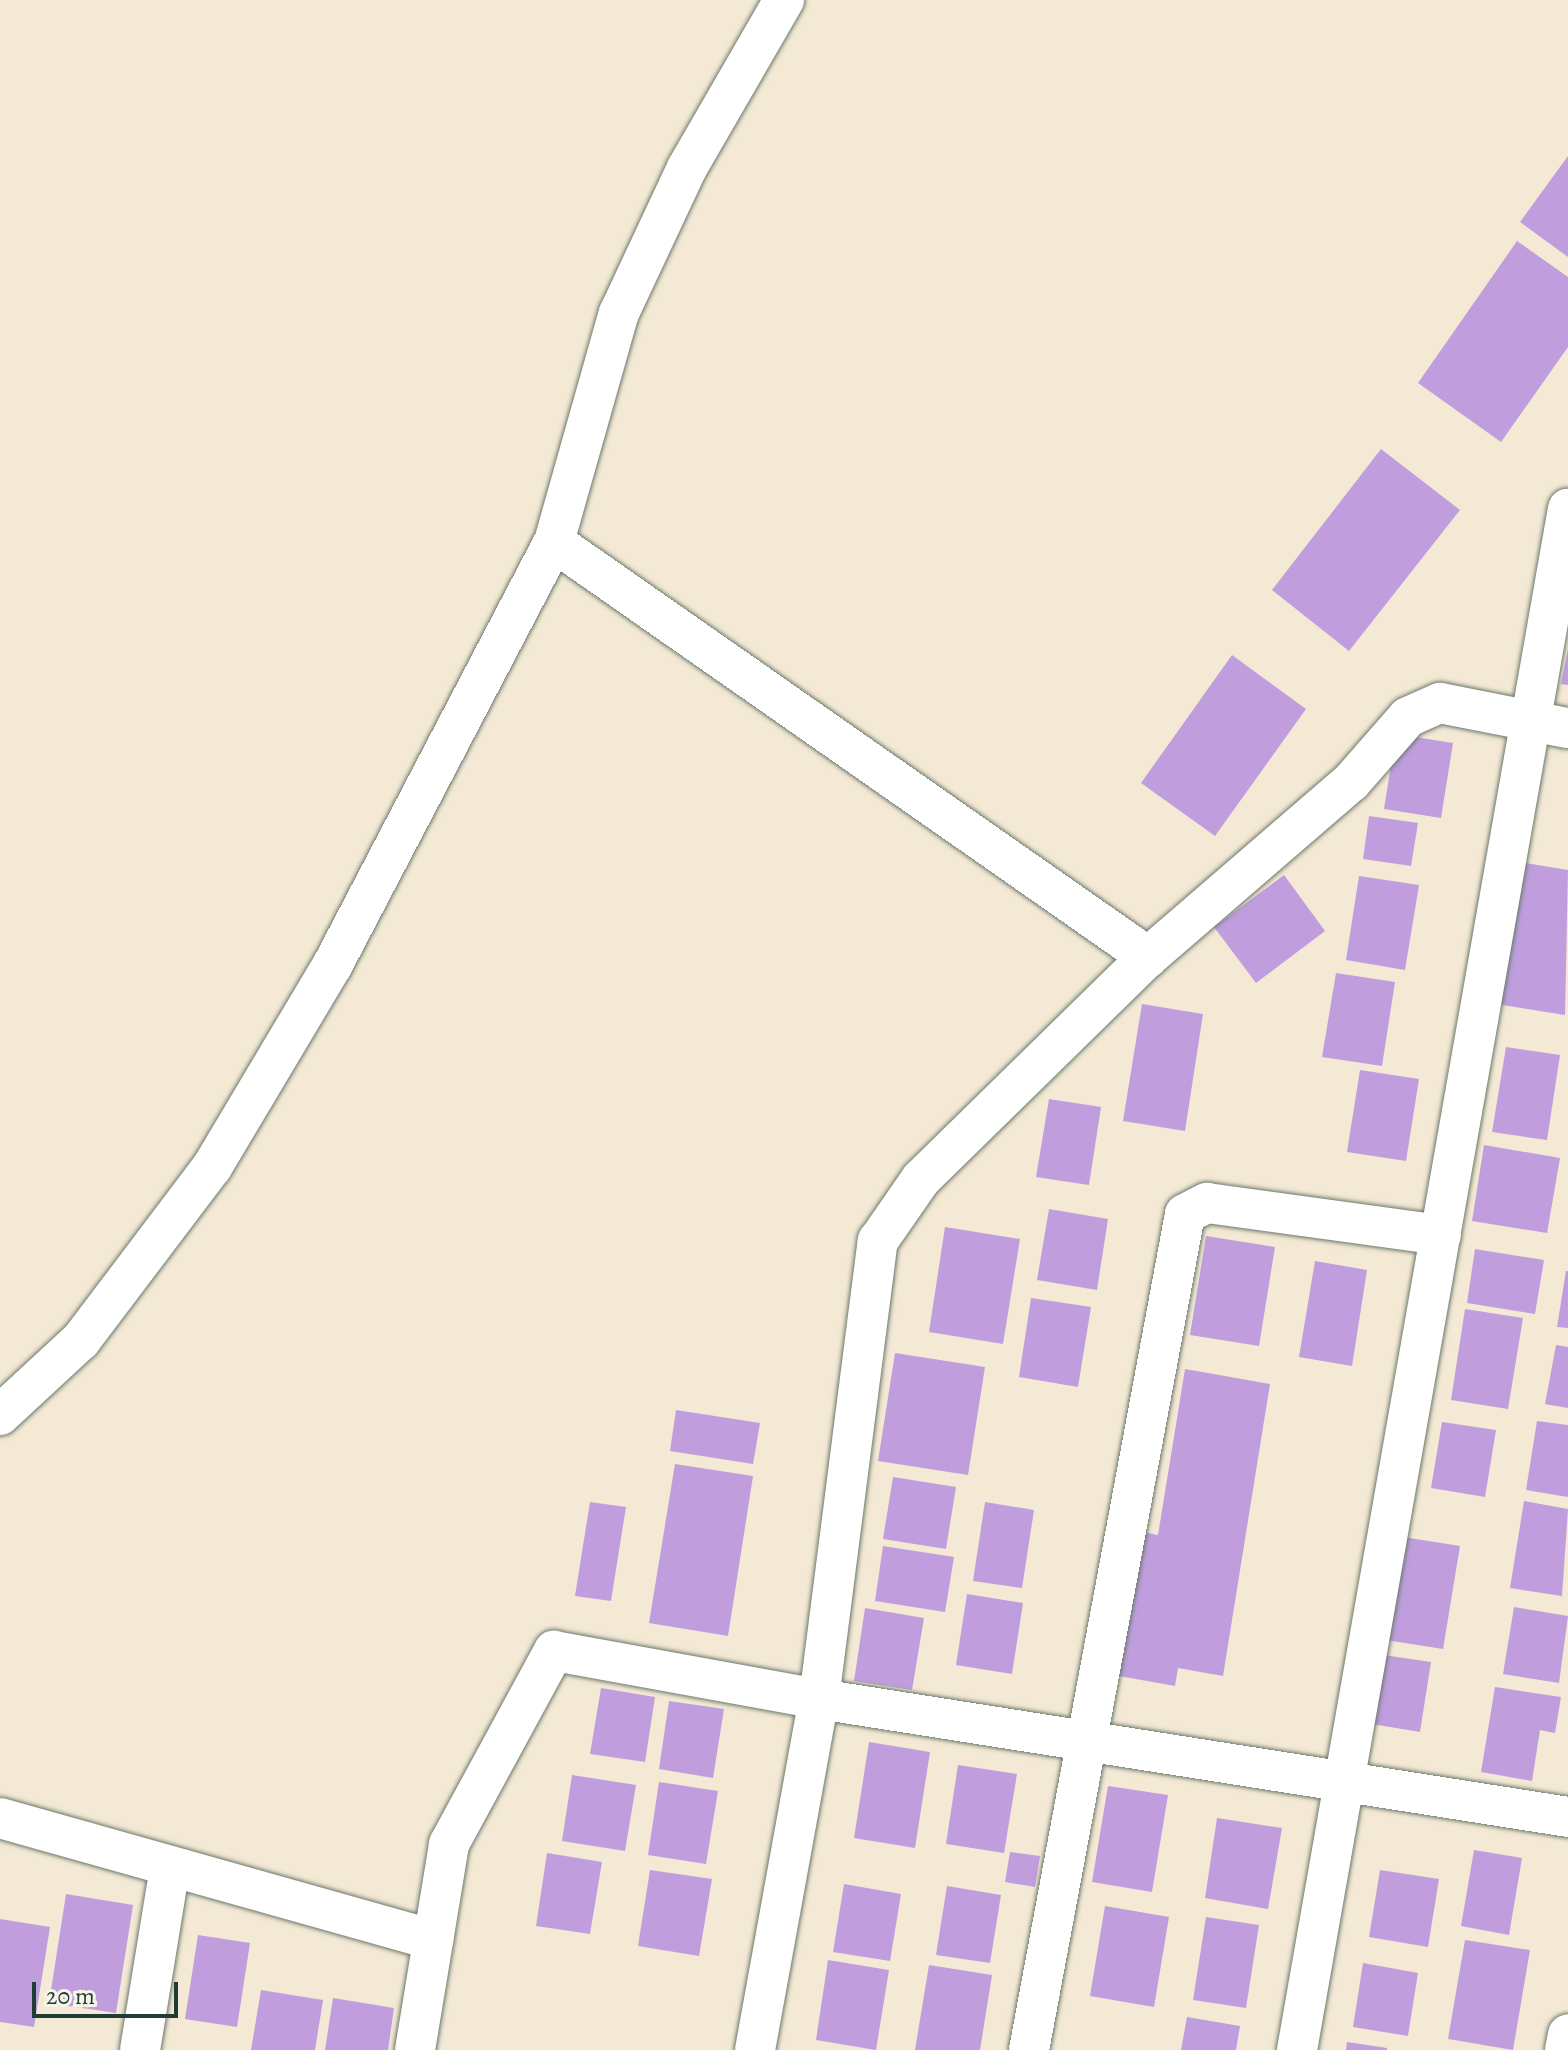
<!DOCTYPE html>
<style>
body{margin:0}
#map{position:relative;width:1568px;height:2050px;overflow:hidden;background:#f4e9d4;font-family:Alegreya,serif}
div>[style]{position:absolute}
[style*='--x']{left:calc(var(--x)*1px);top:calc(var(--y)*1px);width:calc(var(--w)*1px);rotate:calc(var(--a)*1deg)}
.building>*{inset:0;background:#c09ede}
.roads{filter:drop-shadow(0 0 2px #6a796c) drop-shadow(0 0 2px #6a796c)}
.minor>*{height:40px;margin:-20px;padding:0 20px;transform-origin:20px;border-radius:20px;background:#fff}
span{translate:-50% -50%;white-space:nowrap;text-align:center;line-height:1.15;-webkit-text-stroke:8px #f7f3e8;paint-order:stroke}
.scale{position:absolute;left:32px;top:1982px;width:146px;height:36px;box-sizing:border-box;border:4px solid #1f3d34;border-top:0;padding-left:10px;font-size:24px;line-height:28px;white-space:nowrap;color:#1f3d34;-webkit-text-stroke:6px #f7f3e8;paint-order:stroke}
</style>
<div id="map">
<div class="building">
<div style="clip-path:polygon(1568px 156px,1568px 257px,1520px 222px)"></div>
<div style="clip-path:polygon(1517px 241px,1568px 277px,1568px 347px,1501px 442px,1418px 383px)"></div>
<div style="clip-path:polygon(1381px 449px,1460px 510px,1349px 651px,1272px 590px)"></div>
<div style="clip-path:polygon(1568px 649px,1568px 685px,1561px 684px)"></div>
<div style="clip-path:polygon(1232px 655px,1306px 709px,1215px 836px,1141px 783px)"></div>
<div style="clip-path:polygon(1396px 734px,1453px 743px,1441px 818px,1384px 809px)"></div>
<div style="clip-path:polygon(1369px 816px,1418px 823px,1411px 866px,1363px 859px)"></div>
<div style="clip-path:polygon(1519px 862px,1568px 870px,1565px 1015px,1496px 1004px)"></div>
<div style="clip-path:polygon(1284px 875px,1325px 931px,1256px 983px,1214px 927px)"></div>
<div style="clip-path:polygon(1359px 876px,1419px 885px,1405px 970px,1346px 960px)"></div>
<div style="clip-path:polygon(1336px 973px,1395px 982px,1382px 1066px,1322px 1057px)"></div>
<div style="clip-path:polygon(1142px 1004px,1203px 1014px,1185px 1131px,1123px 1121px)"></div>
<div style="clip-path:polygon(1506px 1047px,1560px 1055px,1547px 1140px,1492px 1132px)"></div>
<div style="clip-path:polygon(1360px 1070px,1419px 1079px,1406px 1161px,1347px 1152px)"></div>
<div style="clip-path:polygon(1049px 1099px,1101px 1107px,1089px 1185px,1036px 1177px)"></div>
<div style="clip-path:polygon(1484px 1145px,1560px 1158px,1547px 1233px,1472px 1221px)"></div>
<div style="clip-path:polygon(1049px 1209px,1108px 1219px,1097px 1290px,1037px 1280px)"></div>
<div style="clip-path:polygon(945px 1227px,1020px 1239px,1003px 1344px,929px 1332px)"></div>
<div style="clip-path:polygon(1206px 1236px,1275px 1247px,1259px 1346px,1190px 1335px)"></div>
<div style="clip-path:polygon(1475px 1249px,1544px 1260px,1535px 1314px,1467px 1303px)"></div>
<div style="clip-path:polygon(1315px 1261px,1367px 1270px,1352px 1366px,1299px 1357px)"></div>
<div style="clip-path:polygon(1566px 1271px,1568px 1271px,1568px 1328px,1557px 1327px)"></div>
<div style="clip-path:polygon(1031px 1298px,1091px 1307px,1078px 1387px,1019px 1377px)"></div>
<div style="clip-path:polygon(1465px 1309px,1523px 1318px,1508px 1409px,1451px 1400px)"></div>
<div style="clip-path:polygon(1556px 1345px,1568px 1347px,1568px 1408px,1545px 1404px)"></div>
<div style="clip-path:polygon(895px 1353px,985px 1367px,968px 1475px,878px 1461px)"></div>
<div style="clip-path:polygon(1185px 1369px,1270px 1384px,1223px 1676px,1178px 1668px,1175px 1686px,1119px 1676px,1143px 1532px,1158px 1535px)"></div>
<div style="clip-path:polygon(676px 1410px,760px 1423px,753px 1464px,670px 1451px)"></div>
<div style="clip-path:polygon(1537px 1421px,1568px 1425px,1568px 1497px,1526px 1490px)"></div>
<div style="clip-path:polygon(1442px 1422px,1496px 1430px,1485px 1497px,1431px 1488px)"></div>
<div style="clip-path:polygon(675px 1464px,753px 1476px,728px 1636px,649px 1623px)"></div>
<div style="clip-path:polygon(893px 1477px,956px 1487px,946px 1549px,883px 1539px)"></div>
<div style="clip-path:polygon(1524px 1501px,1568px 1509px,1562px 1596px,1510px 1588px)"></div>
<div style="clip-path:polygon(590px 1502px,626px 1507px,611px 1601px,575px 1596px)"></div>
<div style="clip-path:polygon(985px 1502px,1034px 1510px,1022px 1588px,973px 1581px)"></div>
<div style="clip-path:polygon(1403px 1537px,1460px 1546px,1443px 1649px,1386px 1640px)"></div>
<div style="clip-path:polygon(883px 1546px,954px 1557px,945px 1612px,875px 1601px)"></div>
<div style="clip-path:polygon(967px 1594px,1023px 1603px,1012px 1674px,956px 1665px)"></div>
<div style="clip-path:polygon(1514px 1607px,1568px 1616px,1559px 1683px,1503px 1674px)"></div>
<div style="clip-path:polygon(865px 1608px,924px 1618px,912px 1690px,854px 1681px)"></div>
<div style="clip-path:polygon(1377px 1654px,1431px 1662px,1420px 1732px,1366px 1723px)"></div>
<div style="clip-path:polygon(1495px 1687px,1561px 1697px,1555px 1733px,1540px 1730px,1532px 1781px,1481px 1772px)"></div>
<div style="clip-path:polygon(601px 1688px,655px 1697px,645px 1762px,590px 1754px)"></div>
<div style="clip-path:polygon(669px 1701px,724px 1709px,713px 1778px,659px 1769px)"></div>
<div style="clip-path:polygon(869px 1742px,930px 1752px,915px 1848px,854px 1838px)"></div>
<div style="clip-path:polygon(958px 1765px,1017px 1774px,1004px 1853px,946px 1844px)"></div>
<div style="clip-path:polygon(572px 1775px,636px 1785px,625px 1851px,562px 1841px)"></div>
<div style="clip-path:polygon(659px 1782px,718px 1791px,706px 1864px,648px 1855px)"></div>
<div style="clip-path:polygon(1108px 1786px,1168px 1795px,1152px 1892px,1092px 1882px)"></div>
<div style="clip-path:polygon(1217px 1818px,1282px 1828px,1268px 1909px,1205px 1898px)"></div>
<div style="clip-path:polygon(1474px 1850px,1522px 1858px,1509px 1935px,1461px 1926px)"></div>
<div style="clip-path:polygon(1010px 1852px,1040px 1856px,1035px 1887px,1005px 1882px)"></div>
<div style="clip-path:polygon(547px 1853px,602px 1862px,590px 1934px,536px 1926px)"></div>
<div style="clip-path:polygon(650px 1870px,712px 1879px,699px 1956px,638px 1946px)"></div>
<div style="clip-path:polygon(1380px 1870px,1439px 1879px,1428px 1947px,1369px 1937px)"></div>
<div style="clip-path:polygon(844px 1884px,901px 1894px,890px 1961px,833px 1952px)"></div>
<div style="clip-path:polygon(947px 1886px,1001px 1895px,990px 1963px,936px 1955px)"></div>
<div style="clip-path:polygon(66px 1894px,133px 1905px,116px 2013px,49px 2003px)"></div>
<div style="clip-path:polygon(1105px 1906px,1169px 1917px,1154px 2007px,1090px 1996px)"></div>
<div style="clip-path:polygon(1206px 1917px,1259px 1925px,1246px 2008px,1193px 2000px)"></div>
<div style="clip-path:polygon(0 1919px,50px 1927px,34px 2027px,0 2022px)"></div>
<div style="clip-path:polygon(198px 1935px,250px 1943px,237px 2027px,185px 2019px)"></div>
<div style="clip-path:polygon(1465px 1940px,1530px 1950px,1513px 2050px,1448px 2039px)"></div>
<div style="clip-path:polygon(828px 1960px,889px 1970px,876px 2050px,816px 2040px)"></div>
<div style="clip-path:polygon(1363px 1963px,1418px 1973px,1408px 2036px,1353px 2027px)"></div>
<div style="clip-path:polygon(929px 1965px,992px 1975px,980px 2050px,915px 2050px)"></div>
<div style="clip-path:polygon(261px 1990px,323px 2000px,315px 2050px,251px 2050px)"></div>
<div style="clip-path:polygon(333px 1998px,394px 2008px,388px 2050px,325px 2050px)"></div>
<div style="clip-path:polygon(1187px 2017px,1240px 2026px,1236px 2050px,1181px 2050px)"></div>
<div style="clip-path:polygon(1347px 2042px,1387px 2048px,1387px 2050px,1346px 2050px)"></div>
</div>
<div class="roads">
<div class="minor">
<div style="--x:554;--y:542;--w:725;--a:34.94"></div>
<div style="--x:0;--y:1415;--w:110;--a:-42.8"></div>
<div style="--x:81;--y:1340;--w:217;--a:-52.9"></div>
<div style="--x:212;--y:1167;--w:234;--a:-59.2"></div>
<div style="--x:332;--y:966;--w:479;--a:-62.4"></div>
<div style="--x:554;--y:542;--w:238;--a:-74.2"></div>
<div style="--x:619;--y:313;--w:160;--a:-64.9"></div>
<div style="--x:687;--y:168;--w:194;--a:-60"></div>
<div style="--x:0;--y:1818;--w:450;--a:15.7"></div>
<div style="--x:140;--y:2050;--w:186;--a:-80.7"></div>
<div style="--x:415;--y:2050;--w:209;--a:-80.6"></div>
<div style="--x:449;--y:1844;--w:220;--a:-61.5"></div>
<div style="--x:554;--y:1651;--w:269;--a:10.3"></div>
<div style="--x:819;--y:1699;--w:758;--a:8.95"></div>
<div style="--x:755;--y:2050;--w:357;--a:-79.7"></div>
<div style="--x:819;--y:1699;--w:462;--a:-82.7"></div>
<div style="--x:878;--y:1241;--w:75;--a:-55.3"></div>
<div style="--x:921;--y:1179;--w:318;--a:-44.4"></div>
<div style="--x:1148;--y:957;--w:268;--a:-40.8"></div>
<div style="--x:1351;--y:782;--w:86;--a:-48.8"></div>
<div style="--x:1408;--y:717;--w:35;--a:-24"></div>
<div style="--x:1440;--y:703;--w:130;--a:11.1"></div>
<div style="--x:1029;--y:2050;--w:850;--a:-79.43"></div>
<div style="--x:1185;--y:1214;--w:25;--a:-27"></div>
<div style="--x:1207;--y:1203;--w:236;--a:7.8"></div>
<div style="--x:1297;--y:2050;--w:1565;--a:-80.03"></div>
<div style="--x:1565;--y:2050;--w:16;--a:-79"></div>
</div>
</div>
<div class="scale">20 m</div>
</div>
